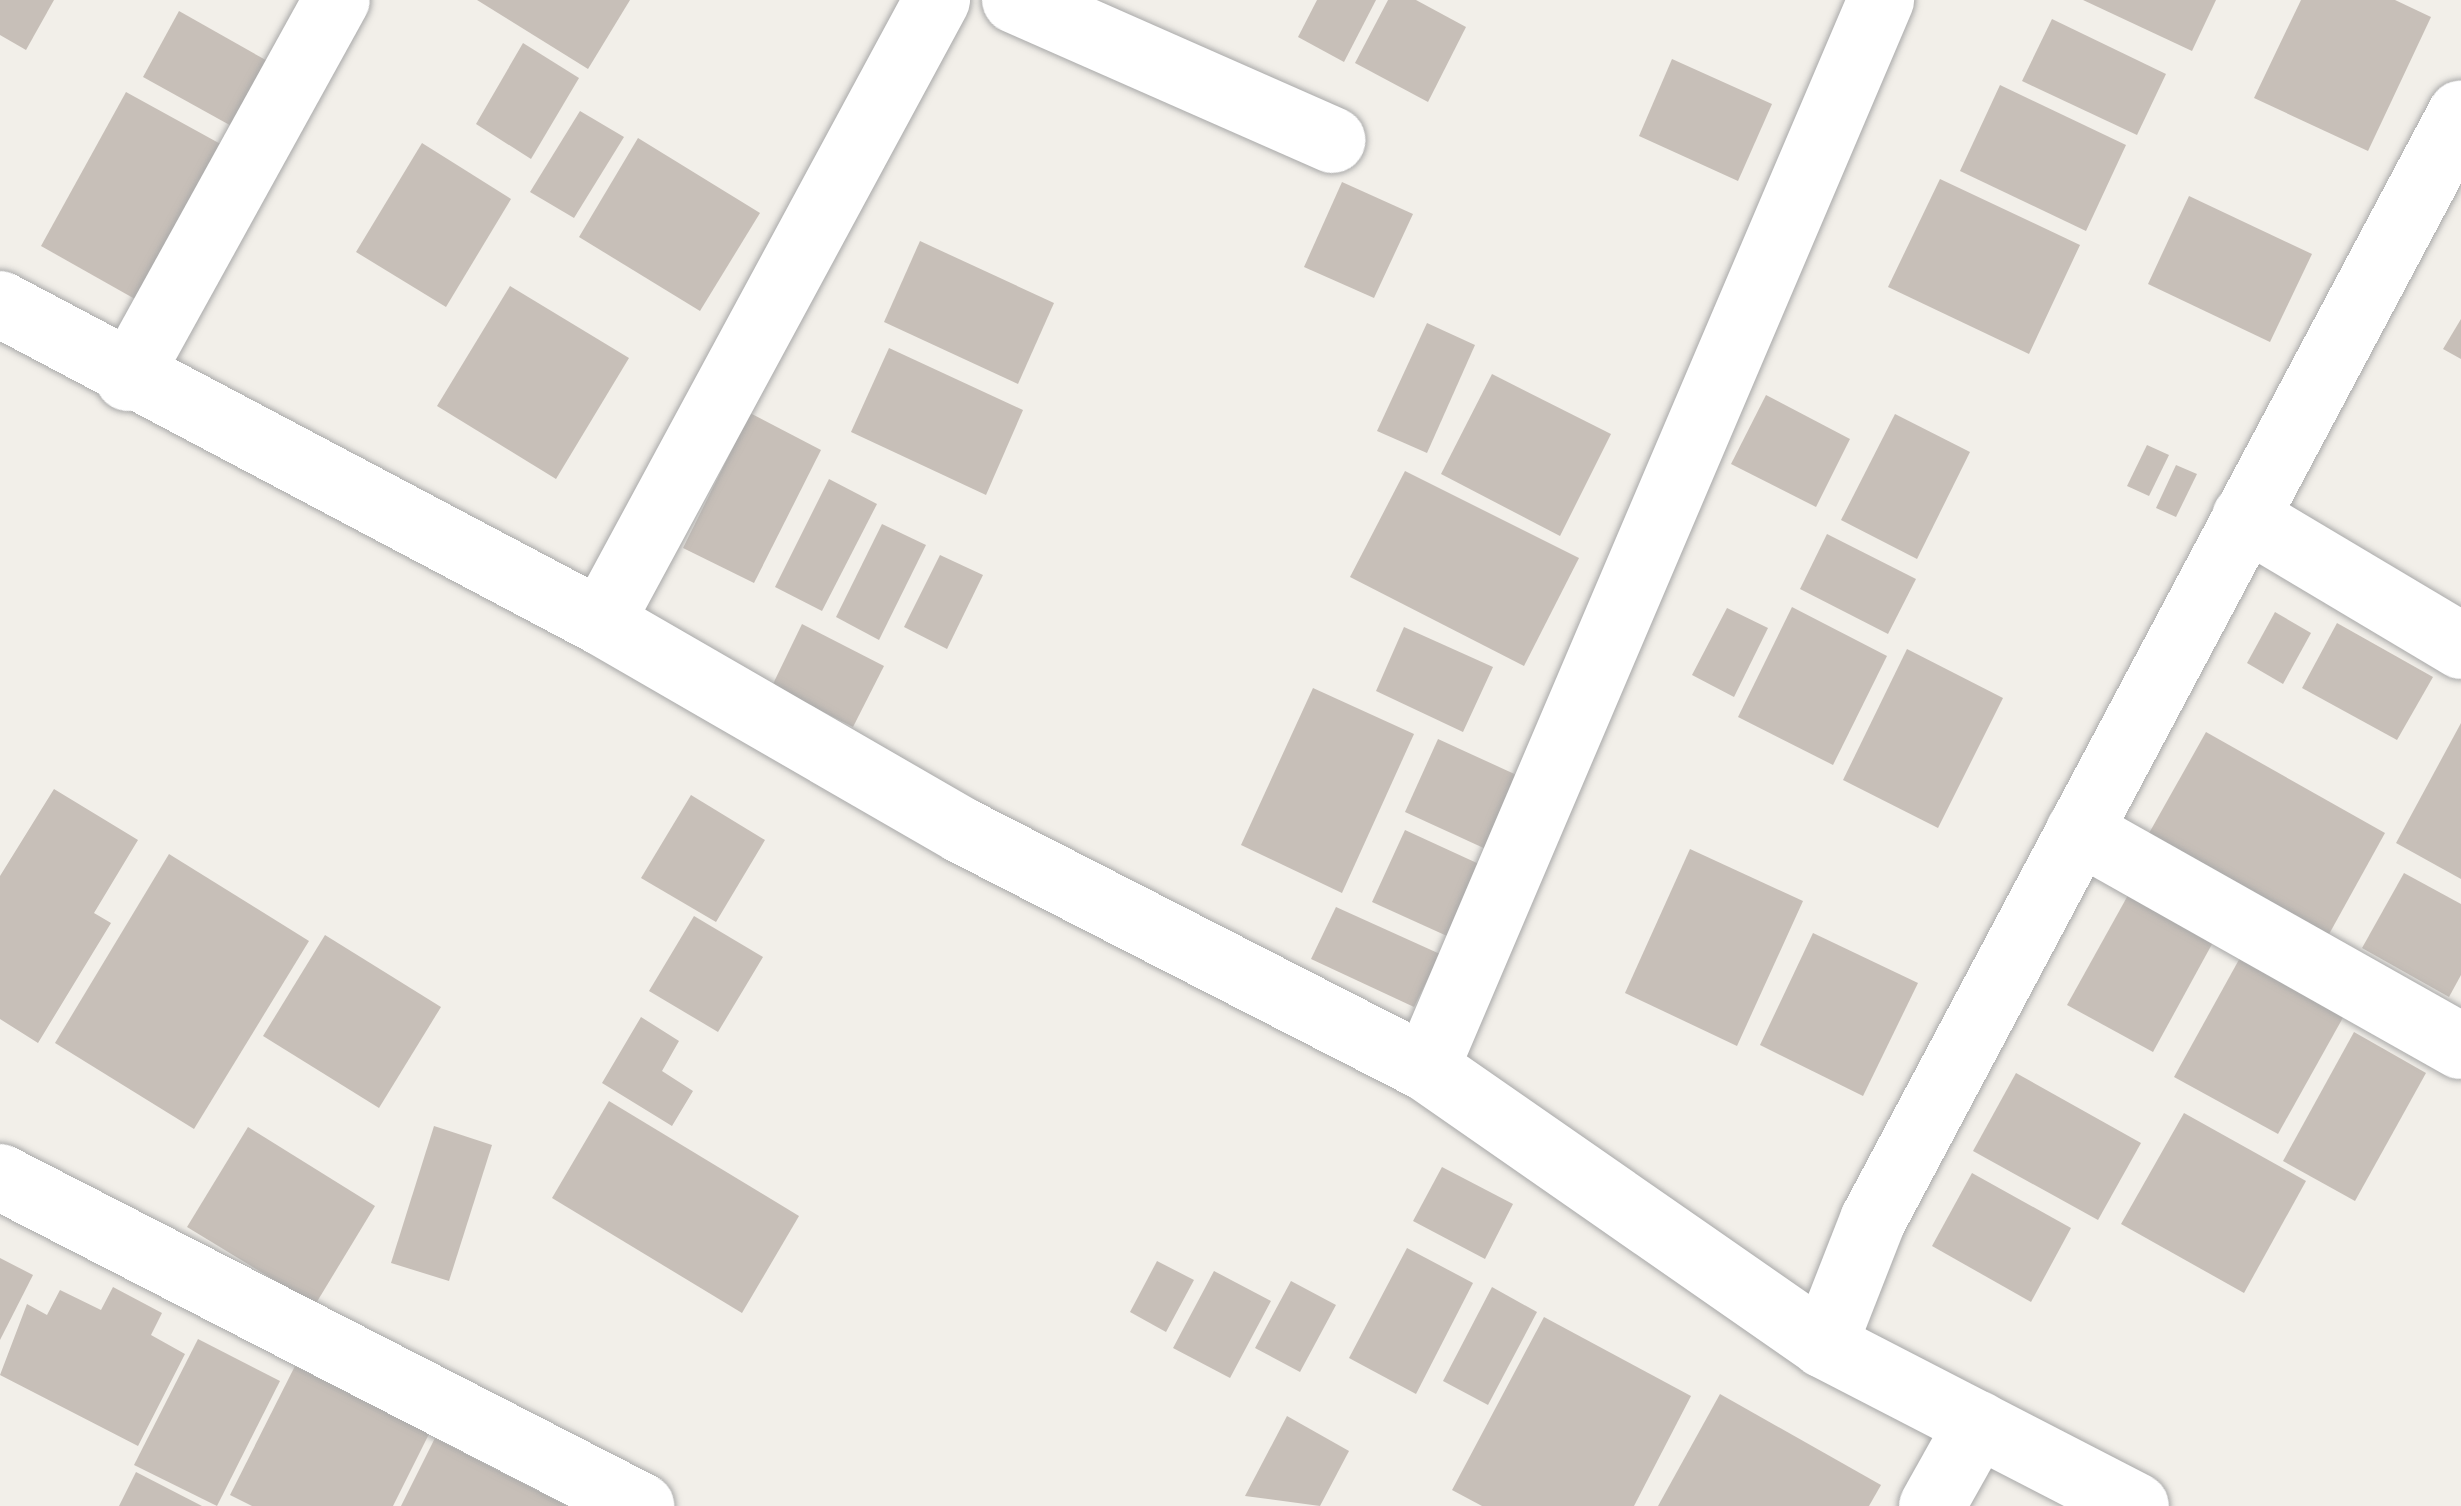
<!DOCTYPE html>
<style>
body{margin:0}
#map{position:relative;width:2461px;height:1506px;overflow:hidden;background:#f2efe9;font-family:"Archivo Narrow",sans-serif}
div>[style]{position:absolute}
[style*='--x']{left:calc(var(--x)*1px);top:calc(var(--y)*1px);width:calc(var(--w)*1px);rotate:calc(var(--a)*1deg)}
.building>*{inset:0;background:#c7bfb8}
.roads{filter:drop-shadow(0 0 3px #a9a9a9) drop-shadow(0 0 3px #a9a9a9)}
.minor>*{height:66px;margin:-33px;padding:0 33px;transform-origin:33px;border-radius:33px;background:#fff}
span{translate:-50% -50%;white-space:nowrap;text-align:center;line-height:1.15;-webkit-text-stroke:9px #fff;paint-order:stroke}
</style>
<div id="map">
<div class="building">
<div style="clip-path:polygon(0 0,54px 0,26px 50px,0 35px)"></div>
<div style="clip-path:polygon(477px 0,630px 0,588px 69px)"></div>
<div style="clip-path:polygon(1317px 0,1376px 0,1344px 62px,1298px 37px)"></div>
<div style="clip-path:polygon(1388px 0,1416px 0,1466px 27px,1428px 102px,1355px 63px)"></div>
<div style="clip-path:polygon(2083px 0,2216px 0,2192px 51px)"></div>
<div style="clip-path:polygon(2301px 0,2395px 0,2431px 17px,2368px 151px,2254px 98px)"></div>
<div style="clip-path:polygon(179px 11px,271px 63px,235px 128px,143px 77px)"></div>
<div style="clip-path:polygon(2052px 19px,2166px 74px,2137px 135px,2022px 81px)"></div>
<div style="clip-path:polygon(523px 43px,579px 78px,531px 159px,476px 124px)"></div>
<div style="clip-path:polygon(1672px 59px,1772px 104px,1738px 181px,1639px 136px)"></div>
<div style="clip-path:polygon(2000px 85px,2126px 145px,2086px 231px,1960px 171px)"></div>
<div style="clip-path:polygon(126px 92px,226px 147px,142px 303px,41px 246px)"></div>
<div style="clip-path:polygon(580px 111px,624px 137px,574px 218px,530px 192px)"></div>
<div style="clip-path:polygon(638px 138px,760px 213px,700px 311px,579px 237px)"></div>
<div style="clip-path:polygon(422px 143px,511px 199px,446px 307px,356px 252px)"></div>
<div style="clip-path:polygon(1940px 179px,2080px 245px,2029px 354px,1888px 287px)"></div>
<div style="clip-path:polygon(1342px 182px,1413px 214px,1374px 298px,1304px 267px)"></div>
<div style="clip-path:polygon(2189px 196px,2312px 254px,2270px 342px,2148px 284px)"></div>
<div style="clip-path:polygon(920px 241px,1054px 303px,1018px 384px,884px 322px)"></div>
<div style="clip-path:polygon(510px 286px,629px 358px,556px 479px,437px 406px)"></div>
<div style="clip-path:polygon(2461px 319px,2461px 359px,2443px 349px)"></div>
<div style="clip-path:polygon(1427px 323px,1475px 345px,1427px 453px,1377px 431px)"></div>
<div style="clip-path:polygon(889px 348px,1023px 410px,986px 495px,851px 432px)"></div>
<div style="clip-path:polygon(1492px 374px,1611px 434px,1560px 536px,1441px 474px)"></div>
<div style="clip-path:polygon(1766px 395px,1850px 439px,1816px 507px,1731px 464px)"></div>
<div style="clip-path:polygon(750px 413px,821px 450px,754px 583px,683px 548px)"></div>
<div style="clip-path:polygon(1895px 414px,1970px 452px,1917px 559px,1841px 520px)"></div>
<div style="clip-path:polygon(2147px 445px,2169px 455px,2149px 496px,2127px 486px)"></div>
<div style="clip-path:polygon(2176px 465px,2197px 474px,2176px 517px,2156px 508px)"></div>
<div style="clip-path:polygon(1405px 471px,1579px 558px,1524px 666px,1350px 577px)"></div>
<div style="clip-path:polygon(829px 479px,877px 504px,822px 611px,775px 587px)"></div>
<div style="clip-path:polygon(882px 524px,926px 545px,879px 640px,836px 617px)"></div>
<div style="clip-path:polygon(1827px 534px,1916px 579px,1888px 634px,1800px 589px)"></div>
<div style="clip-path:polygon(940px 555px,983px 575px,947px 649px,904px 627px)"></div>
<div style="clip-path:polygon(1792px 607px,1887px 656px,1833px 765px,1738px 717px)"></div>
<div style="clip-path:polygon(1727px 608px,1768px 628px,1734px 697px,1692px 675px)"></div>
<div style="clip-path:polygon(2275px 612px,2311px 633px,2283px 684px,2247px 663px)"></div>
<div style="clip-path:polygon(2337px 623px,2433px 677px,2397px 740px,2302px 688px)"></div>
<div style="clip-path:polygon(802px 624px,884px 666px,853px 727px,772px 686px)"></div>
<div style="clip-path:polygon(1404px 627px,1493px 667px,1463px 732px,1376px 691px)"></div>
<div style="clip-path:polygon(1907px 649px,2003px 698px,1938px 828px,1843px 780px)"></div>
<div style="clip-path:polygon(1313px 688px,1414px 734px,1342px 893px,1241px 845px)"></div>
<div style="clip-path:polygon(2461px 723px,2461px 879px,2396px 843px)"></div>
<div style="clip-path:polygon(2206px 732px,2385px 833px,2328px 936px,2148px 835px)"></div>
<div style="clip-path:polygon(1438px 739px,1521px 777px,1488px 850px,1405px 812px)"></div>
<div style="clip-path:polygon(54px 789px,138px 840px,94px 913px,111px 923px,38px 1043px,0 1019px,0 876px)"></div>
<div style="clip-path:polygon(691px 795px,765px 840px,716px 922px,641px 878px)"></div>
<div style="clip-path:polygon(1405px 830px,1479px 864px,1447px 936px,1372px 902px)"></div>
<div style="clip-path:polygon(1690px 849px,1803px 901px,1737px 1046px,1625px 993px)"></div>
<div style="clip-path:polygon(169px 854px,309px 941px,194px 1129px,55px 1043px)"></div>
<div style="clip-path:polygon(2404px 873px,2461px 904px,2461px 975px,2449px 997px,2362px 948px)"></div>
<div style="clip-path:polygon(2132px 888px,2217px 935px,2153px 1052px,2067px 1005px)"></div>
<div style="clip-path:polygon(1336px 907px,1440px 954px,1414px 1007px,1311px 959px)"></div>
<div style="clip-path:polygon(694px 916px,763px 957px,718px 1032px,649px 991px)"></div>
<div style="clip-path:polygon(1813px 933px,1918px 983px,1863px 1096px,1760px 1045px)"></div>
<div style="clip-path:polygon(325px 935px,441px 1007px,379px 1108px,263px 1036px)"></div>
<div style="clip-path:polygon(2241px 956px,2345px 1014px,2278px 1134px,2174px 1077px)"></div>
<div style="clip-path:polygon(641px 1017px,679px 1041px,662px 1071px,693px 1091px,672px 1126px,602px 1083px)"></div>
<div style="clip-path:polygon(2354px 1032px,2426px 1073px,2355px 1201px,2283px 1161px)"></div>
<div style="clip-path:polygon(2016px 1073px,2141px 1143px,2098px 1220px,1973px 1151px)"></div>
<div style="clip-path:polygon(609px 1101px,799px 1216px,742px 1313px,552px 1198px)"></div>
<div style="clip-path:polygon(2184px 1113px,2306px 1181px,2244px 1293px,2121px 1224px)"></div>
<div style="clip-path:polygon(434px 1126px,492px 1145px,449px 1281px,391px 1263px)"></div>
<div style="clip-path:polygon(248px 1127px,375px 1206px,315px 1305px,187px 1227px)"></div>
<div style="clip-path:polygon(1442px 1167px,1513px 1204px,1485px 1259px,1413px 1221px)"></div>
<div style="clip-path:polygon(1972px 1173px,2071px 1228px,2031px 1302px,1932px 1246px)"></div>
<div style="clip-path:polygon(1407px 1248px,1473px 1283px,1416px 1394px,1349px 1358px)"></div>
<div style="clip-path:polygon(0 1258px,33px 1275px,0 1340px)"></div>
<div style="clip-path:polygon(1157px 1261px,1194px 1280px,1166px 1332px,1130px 1312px)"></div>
<div style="clip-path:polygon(1214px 1271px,1271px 1301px,1230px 1378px,1173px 1348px)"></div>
<div style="clip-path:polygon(1291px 1281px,1336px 1305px,1300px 1372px,1255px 1348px)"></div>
<div style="clip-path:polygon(113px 1287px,162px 1313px,151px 1335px,185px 1354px,138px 1446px,0 1375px,27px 1304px,47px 1315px,60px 1290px,101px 1310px)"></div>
<div style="clip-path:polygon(1492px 1287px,1537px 1312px,1488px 1405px,1443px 1381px)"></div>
<div style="clip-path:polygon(1544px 1317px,1691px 1396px,1634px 1506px,1482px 1506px,1452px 1490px)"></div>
<div style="clip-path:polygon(198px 1339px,280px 1381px,217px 1506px,134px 1465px)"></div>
<div style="clip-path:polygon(295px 1366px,429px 1434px,393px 1506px,252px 1506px,230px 1495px)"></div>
<div style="clip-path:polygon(1720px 1394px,1881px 1485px,1869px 1506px,1658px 1506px)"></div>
<div style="clip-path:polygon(1287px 1416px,1349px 1451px,1320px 1506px,1245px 1496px)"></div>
<div style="clip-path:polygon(435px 1438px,567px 1506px,401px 1506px)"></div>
<div style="clip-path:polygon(136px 1472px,202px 1506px,119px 1506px)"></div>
</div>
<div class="roads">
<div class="minor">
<div style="--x:1015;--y:0;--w:347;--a:23.8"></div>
<div style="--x:0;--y:304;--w:680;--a:27.88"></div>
<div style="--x:601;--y:622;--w:418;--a:30"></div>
<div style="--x:963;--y:831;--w:520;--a:27.11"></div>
<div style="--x:1426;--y:1068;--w:485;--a:34.8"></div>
<div style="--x:1824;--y:1345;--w:351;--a:27.3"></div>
<div style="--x:128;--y:378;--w:432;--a:-61.1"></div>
<div style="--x:2245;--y:517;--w:252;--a:30.8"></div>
<div style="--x:601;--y:622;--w:707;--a:-61.62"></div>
<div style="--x:2079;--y:831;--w:438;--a:29.4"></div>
<div style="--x:1426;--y:1068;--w:1161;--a:-66.92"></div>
<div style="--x:0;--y:1177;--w:721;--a:27.17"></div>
<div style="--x:1824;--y:1345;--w:134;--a:-68.6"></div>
<div style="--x:1873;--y:1220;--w:1253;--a:-62.02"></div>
<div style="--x:1932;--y:1506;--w:94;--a:-60.7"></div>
</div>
</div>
</div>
